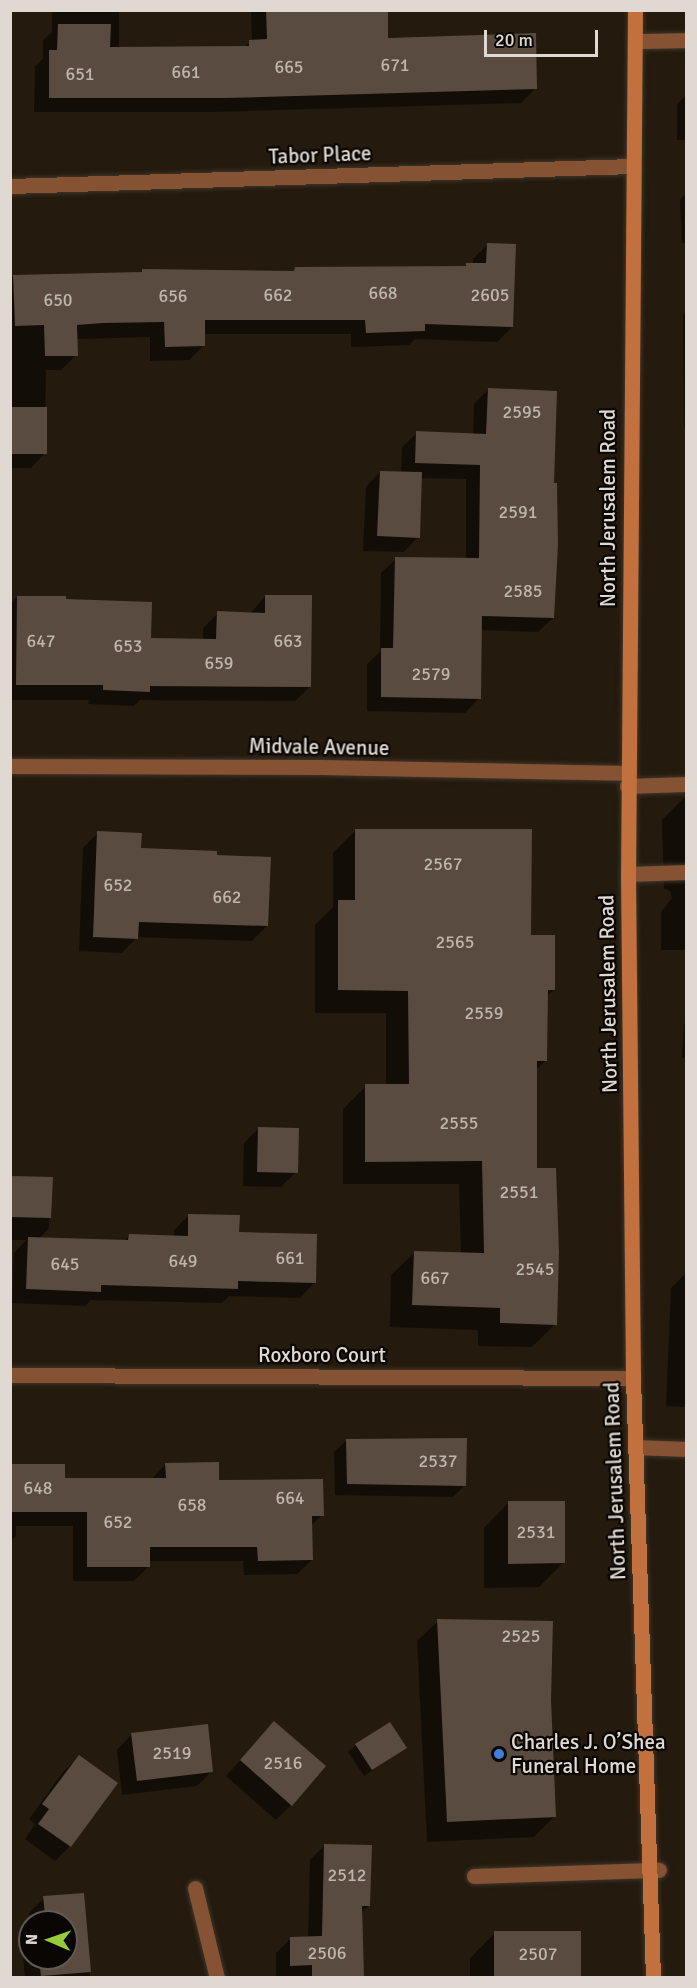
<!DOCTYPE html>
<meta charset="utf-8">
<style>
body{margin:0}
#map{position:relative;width:697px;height:1988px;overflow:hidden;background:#241a0e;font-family:Signika,sans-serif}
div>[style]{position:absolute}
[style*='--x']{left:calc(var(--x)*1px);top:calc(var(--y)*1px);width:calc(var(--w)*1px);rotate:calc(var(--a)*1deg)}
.shadow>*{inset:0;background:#0007}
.building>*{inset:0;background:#594b3f}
.roads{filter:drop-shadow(0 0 2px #3e3529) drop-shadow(0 0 2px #3e3529)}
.lane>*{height:15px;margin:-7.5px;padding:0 7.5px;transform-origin:7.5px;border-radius:7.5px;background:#865234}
.street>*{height:15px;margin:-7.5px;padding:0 7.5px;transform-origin:7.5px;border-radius:7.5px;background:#865234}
.secondary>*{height:15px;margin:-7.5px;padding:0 7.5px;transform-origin:7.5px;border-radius:7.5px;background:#c2703d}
.dots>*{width:16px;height:16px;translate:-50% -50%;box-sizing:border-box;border:3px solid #0a0603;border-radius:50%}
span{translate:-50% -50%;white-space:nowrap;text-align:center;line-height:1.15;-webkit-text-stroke:4.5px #0a0603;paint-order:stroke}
.number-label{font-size:18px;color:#beb6ac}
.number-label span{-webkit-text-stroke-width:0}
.street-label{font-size:21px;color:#e0d9d1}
.poi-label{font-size:21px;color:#e0d9d1}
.left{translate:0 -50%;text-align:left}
.frame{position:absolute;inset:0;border:12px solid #e0d9d1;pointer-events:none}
.north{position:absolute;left:18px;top:1910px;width:60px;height:60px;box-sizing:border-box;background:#0a0603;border:2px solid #605a55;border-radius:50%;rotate:272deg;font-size:16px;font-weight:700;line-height:24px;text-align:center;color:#e0d9d1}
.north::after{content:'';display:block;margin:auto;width:21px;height:27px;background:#95cc3a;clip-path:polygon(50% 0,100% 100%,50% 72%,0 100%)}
.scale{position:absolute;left:484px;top:30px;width:114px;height:27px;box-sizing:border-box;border:3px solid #e0d9d1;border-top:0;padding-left:8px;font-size:18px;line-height:21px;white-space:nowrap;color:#e0d9d1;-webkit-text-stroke:4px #0a0603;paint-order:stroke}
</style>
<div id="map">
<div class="shadow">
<div style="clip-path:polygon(52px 10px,119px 10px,119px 49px,244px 47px,252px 41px,251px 10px,329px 10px,329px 41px,536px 88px,521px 103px,211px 112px,34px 112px,35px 67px,43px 58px,43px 40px,52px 32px)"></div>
<div style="clip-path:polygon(686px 95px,686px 140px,677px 140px,677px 104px)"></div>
<div style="clip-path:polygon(686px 193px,686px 243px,682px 243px,680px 200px)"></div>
<div style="clip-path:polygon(488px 244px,512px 327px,497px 342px,415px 339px,409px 345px,351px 347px,351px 334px,204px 334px,204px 345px,189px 360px,150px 361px,150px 337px,76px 339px,76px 355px,61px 370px,46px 370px,45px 453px,31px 468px,10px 468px,10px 277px,139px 274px,143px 270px,291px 273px,295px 269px,464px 267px,473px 264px,473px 259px)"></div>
<div style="clip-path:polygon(686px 311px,686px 428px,684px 428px,683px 315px)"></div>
<div style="clip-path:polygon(488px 390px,552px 485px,553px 618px,538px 632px,481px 630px,479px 698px,465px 713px,367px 711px,367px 664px,380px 652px,381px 573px,396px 559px,466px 560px,466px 479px,420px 478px,418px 537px,404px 552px,363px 551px,366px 487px,380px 472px,401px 473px,402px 447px,417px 433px,473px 435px,474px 404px)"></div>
<div style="clip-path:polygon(265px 596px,310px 687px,295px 701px,140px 700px,134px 706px,88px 704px,89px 700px,10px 700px,10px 604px,17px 597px,64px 601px,150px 640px,203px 640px,203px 628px,218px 613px,250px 614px)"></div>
<div style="clip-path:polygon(686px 796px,686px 950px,661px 950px,661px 912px,672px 898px,670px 891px,664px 888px,662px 820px)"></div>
<div style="clip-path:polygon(356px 830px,529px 937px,554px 990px,546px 997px,546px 1060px,535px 1071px,536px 1170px,555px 1324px,532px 1347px,478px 1346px,478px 1330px,390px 1327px,391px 1275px,415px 1252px,461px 1254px,459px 1184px,343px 1184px,343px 1109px,366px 1086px,386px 1086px,386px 1013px,315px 1013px,315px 925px,333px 907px,333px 853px)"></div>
<div style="clip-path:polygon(98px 833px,140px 850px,216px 856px,267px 926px,252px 941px,137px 937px,122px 953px,79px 951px,83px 848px)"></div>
<div style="clip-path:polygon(686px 1021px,686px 1058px,682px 1058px,684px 1024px)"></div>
<div style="clip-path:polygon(259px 1128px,296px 1172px,281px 1187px,243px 1186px,244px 1143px)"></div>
<div style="clip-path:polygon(10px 1177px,51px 1178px,49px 1228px,39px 1239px,123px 1242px,129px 1236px,174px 1237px,174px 1230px,189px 1215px,314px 1283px,300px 1298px,229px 1296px,222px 1303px,91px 1300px,85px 1306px,12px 1303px,14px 1253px,26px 1240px,10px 1240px)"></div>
<div style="clip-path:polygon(686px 1273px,686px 1407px,666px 1406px,671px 1288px)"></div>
<div style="clip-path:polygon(347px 1440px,465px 1485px,453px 1497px,335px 1495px,334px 1452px)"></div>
<div style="clip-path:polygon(166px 1464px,322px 1515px,311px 1526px,312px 1560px,297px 1574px,244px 1575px,243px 1561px,149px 1561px,149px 1566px,134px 1581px,73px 1581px,73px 1526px,16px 1526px,16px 1536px,10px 1541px,10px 1465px,63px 1479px,151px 1479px)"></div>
<div style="clip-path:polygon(508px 1503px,563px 1563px,539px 1587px,484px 1588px,484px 1528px)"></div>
<div style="clip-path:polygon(438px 1621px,550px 1700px,555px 1816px,534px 1837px,427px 1842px,417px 1641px)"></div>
<div style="clip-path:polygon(274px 1723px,291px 1805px,276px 1820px,226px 1776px)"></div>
<div style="clip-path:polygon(131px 1735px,212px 1771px,197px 1786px,122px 1795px,117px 1750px)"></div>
<div style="clip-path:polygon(356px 1745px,405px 1748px,364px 1776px,348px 1752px)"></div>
<div style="clip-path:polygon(79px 1757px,115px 1784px,70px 1846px,55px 1861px,25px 1839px,35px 1824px,29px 1819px,64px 1771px)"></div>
<div style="clip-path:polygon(325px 1845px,369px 1905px,361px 1913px,363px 1978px,276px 1978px,276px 1953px,291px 1938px,308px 1938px,310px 1860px)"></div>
<div style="clip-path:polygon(83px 1894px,90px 1978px,25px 1978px,21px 1933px,30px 1924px,30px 1958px,66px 1958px,66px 1922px,30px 1922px,29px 1913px,44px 1898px)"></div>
<div style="clip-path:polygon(495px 1933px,580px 1933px,580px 1978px,470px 1978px,470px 1958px)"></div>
</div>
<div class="building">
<div style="clip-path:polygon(266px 10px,388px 10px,388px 38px,536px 33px,537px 89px,226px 98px,49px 98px,49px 50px,57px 50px,58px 24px,111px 24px,110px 47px,249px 46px,249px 40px,267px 39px)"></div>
<div style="clip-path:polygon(487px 243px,516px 244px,513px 327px,425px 324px,425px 331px,366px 333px,365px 320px,205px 320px,205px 346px,165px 347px,164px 322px,103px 323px,77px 325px,78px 356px,45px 356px,44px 325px,15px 326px,13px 275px,142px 272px,142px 269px,294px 271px,295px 267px,466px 266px,466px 263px,486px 263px)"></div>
<div style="clip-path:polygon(488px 388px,557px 391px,554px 483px,557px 483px,558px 545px,554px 618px,482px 616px,481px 699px,381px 697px,381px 648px,393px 648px,395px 557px,479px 558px,480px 465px,415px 463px,416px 431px,486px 434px)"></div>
<div style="clip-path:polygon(10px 407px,47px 407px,47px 454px,10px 454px)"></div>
<div style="clip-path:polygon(380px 471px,422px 472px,420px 538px,377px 536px)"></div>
<div style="clip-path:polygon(265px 595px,312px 595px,311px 687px,150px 686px,150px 692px,103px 690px,103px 685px,16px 685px,17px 596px,66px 596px,66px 599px,152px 602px,151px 638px,216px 639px,217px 611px,265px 613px)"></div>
<div style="clip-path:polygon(355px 829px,532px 829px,531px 935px,555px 935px,555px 990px,548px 990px,547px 1061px,537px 1061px,537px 1168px,556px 1168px,559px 1252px,557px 1325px,500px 1323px,500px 1308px,412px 1305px,414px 1251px,484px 1253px,482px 1161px,365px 1162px,365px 1084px,409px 1084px,408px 991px,338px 990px,338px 900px,355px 900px)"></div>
<div style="clip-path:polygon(97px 831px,142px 833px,141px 848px,217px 851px,217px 855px,271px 857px,268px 926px,139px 922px,138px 939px,93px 937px)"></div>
<div style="clip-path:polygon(258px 1127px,299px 1128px,298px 1173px,257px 1172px)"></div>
<div style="clip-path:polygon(10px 1176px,53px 1177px,51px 1218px,10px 1217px)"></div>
<div style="clip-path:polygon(188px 1214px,240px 1215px,239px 1232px,317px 1234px,316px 1283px,238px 1281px,238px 1289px,101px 1285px,101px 1292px,26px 1289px,28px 1237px,128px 1240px,129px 1234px,188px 1236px)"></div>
<div style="clip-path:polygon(467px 1438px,466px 1486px,347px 1484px,346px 1439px)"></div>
<div style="clip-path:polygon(219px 1462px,219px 1480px,323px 1479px,324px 1516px,312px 1516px,313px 1560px,258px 1561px,257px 1547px,150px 1547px,150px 1567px,87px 1567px,87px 1512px,10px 1512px,10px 1464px,65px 1464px,65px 1478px,166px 1478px,165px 1463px)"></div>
<div style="clip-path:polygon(508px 1501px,565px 1501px,565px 1563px,508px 1564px)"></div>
<div style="clip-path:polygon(437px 1619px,553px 1621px,551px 1700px,556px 1817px,447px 1822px)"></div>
<div style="clip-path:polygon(274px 1721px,326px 1766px,292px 1806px,240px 1760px)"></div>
<div style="clip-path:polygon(390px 1722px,407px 1748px,372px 1770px,355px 1744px)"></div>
<div style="clip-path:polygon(208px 1724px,213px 1772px,137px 1781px,131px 1733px)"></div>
<div style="clip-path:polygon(79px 1755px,118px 1783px,71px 1847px,38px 1824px,49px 1809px,42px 1804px)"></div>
<div style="clip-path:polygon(324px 1844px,372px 1845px,370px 1906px,362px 1906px,364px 1977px,312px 1977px,312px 1965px,290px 1966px,290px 1937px,322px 1936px)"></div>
<div style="clip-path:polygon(84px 1893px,91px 1972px,41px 1976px,39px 1958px,66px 1958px,66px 1922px,36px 1922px,35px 1916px,45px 1915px,43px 1896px)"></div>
<div style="clip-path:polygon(494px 1931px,581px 1931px,581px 1977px,494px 1977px)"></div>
</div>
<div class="roads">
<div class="lane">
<div style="--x:627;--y:786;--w:59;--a:-1.9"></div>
<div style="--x:628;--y:874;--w:58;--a:-2"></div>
<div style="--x:474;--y:1876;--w:185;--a:-1.9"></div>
</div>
<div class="street">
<div style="--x:636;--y:41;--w:50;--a:-1.1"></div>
<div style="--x:10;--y:186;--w:621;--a:-1.84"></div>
<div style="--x:10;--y:766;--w:311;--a:0.2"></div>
<div style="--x:321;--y:767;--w:306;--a:1.1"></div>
<div style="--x:10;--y:1375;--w:623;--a:0.28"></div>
<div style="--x:635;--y:1447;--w:51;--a:2.2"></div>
<div style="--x:195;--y:1888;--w:93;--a:76.3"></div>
</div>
<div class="secondary">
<div style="--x:635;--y:10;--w:864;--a:90.46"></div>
<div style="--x:628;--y:874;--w:504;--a:89.43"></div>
<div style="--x:633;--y:1378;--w:600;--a:88.09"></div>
</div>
</div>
<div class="dots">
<div style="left:499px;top:1754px;background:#3f7fe0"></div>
</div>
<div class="number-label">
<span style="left:395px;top:65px">671</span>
<span style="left:289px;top:67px">665</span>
<span style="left:186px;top:72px">661</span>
<span style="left:80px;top:74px">651</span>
<span style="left:383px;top:293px">668</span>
<span style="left:278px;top:295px">662</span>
<span style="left:490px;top:295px">2605</span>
<span style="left:173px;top:296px">656</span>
<span style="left:58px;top:300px">650</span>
<span style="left:522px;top:412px">2595</span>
<span style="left:518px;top:512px">2591</span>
<span style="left:523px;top:591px">2585</span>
<span style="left:41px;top:641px">647</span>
<span style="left:288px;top:641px">663</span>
<span style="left:128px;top:646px">653</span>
<span style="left:219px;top:663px">659</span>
<span style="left:431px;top:674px">2579</span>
<span style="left:443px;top:864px">2567</span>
<span style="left:118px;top:885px">652</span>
<span style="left:227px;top:897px">662</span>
<span style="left:455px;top:942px">2565</span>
<span style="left:484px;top:1013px">2559</span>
<span style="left:459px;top:1123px">2555</span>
<span style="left:519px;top:1192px">2551</span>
<span style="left:290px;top:1258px">661</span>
<span style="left:183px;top:1261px">649</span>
<span style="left:65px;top:1264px">645</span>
<span style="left:535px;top:1269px">2545</span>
<span style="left:435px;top:1278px">667</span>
<span style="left:438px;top:1461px">2537</span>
<span style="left:38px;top:1488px">648</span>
<span style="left:290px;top:1498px">664</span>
<span style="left:192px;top:1505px">658</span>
<span style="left:118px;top:1522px">652</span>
<span style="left:536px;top:1532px">2531</span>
<span style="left:521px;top:1636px">2525</span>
<span style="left:172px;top:1753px">2519</span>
<span style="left:283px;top:1763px">2516</span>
<span style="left:347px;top:1875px">2512</span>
<span style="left:327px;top:1953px">2506</span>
<span style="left:538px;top:1954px">2507</span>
</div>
<div class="street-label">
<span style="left:320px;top:155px;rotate:-2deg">Tabor Place</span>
<span style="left:608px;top:508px;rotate:-90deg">North Jerusalem Road</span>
<span style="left:319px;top:747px;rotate:1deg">Midvale Avenue</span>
<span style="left:608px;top:994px;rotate:-91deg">North Jerusalem Road</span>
<span style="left:322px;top:1355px">Roxboro Court</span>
<span style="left:615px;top:1481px;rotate:-92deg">North Jerusalem Road</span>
</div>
<div class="poi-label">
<span class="left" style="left:511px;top:1754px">Charles J. O’Shea<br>Funeral Home</span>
</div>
<div class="frame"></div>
<div class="north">N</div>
<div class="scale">20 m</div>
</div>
